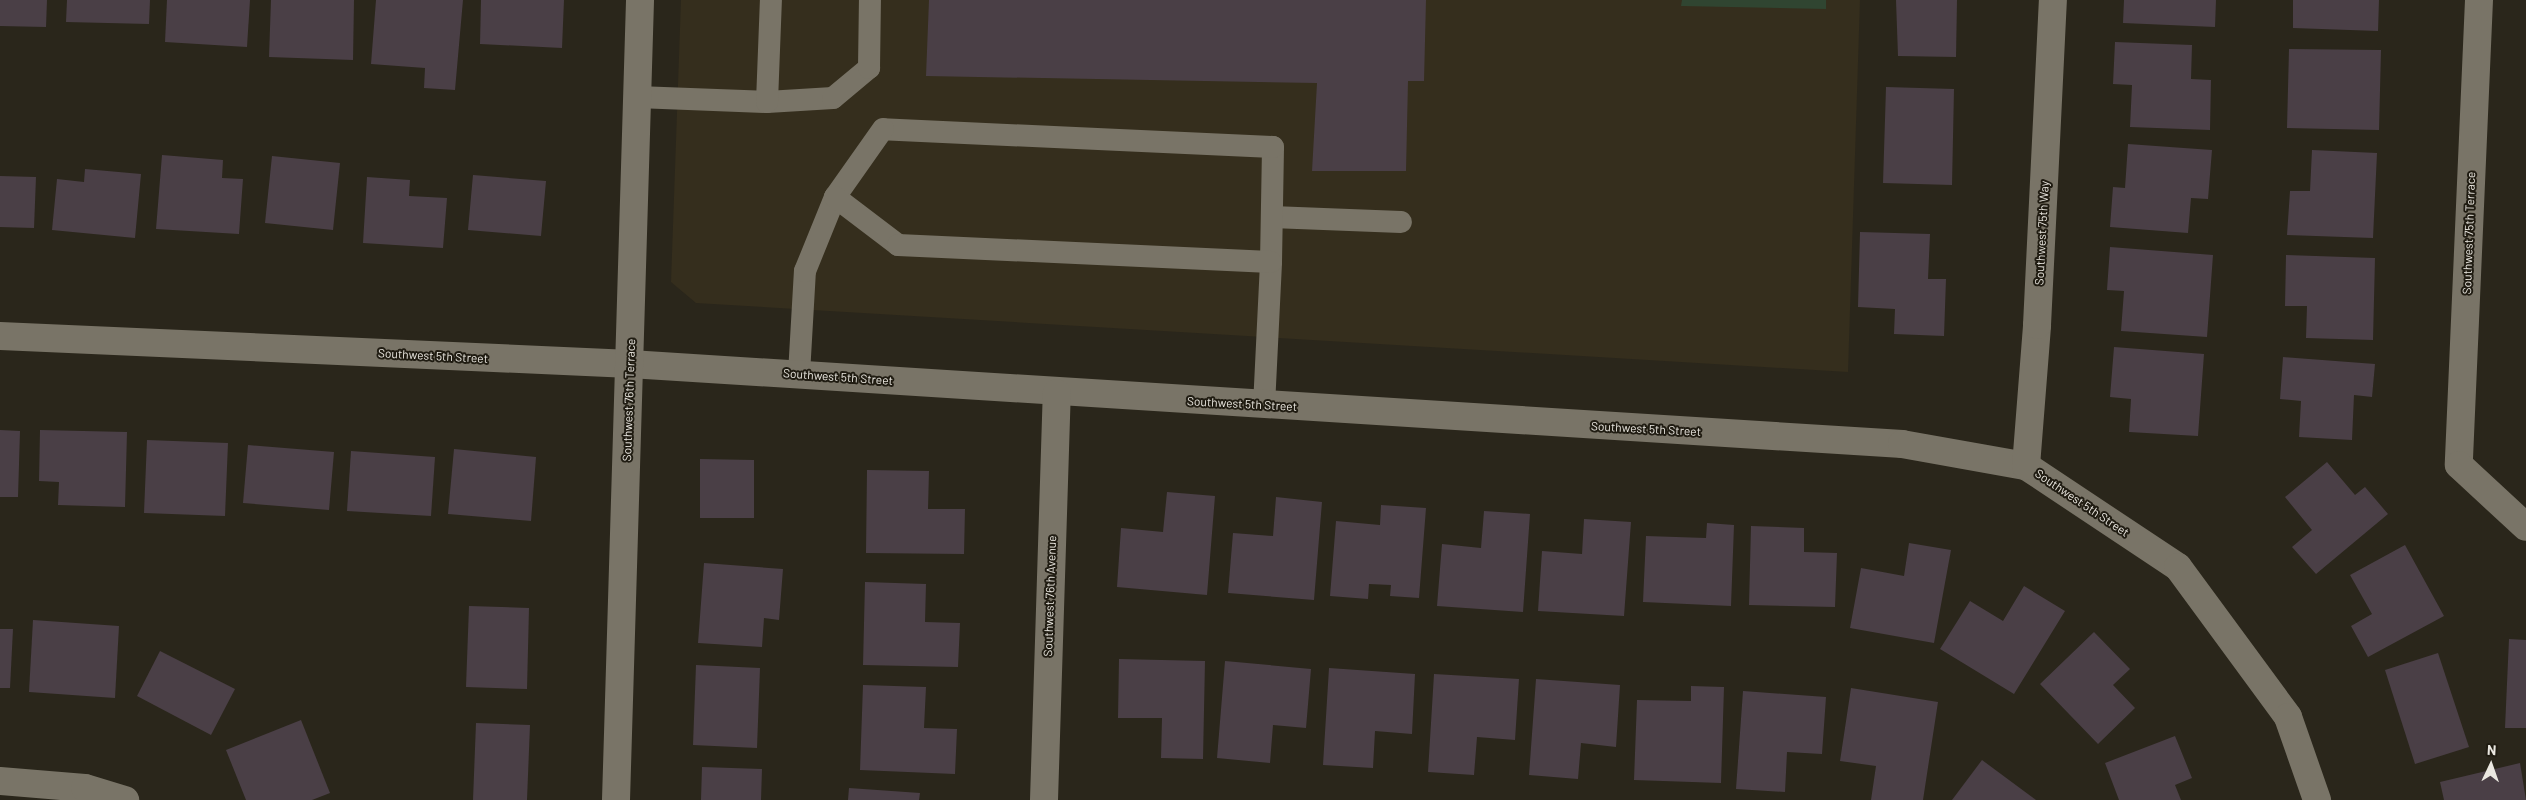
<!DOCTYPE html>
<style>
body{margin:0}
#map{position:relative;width:2526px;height:800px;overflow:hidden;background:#2a261b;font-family:Barlow,sans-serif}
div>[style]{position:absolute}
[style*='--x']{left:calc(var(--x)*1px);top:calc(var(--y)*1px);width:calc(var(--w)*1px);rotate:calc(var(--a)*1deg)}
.built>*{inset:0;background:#352e1d}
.green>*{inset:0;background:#304531}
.building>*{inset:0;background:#4a3f46}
.service>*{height:22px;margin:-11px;padding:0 11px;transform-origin:11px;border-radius:11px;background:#797467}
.minor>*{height:28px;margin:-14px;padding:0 14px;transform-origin:14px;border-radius:14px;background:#797467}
span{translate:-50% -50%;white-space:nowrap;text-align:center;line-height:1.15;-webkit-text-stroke:4px #201c12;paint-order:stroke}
.street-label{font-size:12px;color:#ebe8e1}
.north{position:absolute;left:2466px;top:740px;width:50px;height:50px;-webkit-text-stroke:4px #201c12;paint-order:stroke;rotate:3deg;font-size:14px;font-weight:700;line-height:20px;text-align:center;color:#ebe8e1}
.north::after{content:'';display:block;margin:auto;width:18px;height:22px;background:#ebe8e1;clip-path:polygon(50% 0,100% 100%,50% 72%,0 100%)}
</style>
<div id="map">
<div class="built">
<div style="clip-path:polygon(681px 0,1860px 0,1848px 372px,696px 303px,671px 282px)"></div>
</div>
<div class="green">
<div style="clip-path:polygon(1682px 0,1826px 0,1826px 9px,1681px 6px)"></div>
</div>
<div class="building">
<div style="clip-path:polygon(0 0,47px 0,46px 27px,0 26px)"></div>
<div style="clip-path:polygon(67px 0,150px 0,149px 24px,66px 22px)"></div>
<div style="clip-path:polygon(167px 0,250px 0,247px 47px,165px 42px)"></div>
<div style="clip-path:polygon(271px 0,354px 0,353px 60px,269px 57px)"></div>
<div style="clip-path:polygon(376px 0,463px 0,455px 90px,424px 88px,425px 68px,371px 64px)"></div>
<div style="clip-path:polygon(481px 0,564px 0,562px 48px,480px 44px)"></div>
<div style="clip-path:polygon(929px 0,1426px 0,1424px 81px,1408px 81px,1406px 171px,1312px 171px,1317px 83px,926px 76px)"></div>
<div style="clip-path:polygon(1896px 0,1957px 0,1956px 57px,1898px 56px)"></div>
<div style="clip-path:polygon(2124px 0,2216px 0,2215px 27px,2123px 23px)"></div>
<div style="clip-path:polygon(2293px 0,2379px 0,2378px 31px,2293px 28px)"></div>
<div style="clip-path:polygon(2115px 42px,2192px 45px,2191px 79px,2211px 80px,2210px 130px,2130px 127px,2132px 85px,2113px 84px)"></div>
<div style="clip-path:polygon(2289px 49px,2381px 50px,2379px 130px,2287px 128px)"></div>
<div style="clip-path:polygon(1886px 87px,1954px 89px,1952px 185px,1883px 183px)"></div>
<div style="clip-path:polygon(2128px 144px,2212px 150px,2208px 199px,2191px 198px,2188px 233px,2110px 227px,2113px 187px,2125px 188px)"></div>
<div style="clip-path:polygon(2312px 150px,2377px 153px,2373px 238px,2287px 235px,2290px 191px,2310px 191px)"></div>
<div style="clip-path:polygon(162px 155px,223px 160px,222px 178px,243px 179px,239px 234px,156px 229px)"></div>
<div style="clip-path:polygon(272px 156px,340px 163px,333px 230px,265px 223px)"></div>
<div style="clip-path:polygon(85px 169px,141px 174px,135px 238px,52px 230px,57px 179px,84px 182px)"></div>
<div style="clip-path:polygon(473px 175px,546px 181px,541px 236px,468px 230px)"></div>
<div style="clip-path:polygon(0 176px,36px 177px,34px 228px,0 227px)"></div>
<div style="clip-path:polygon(367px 177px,410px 180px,409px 196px,447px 198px,443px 248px,363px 243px)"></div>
<div style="clip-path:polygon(1860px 232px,1930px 234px,1928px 279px,1946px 279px,1944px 336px,1894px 334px,1895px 309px,1858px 307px)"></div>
<div style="clip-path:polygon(2110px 247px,2213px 255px,2207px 337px,2121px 331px,2124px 291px,2107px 290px)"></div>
<div style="clip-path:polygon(2286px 255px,2375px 258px,2373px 340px,2306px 338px,2307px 306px,2285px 306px)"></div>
<div style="clip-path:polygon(2114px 347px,2204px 354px,2198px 436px,2129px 432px,2131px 399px,2110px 397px)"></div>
<div style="clip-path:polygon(2283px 357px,2375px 364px,2372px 397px,2354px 395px,2352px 440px,2299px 437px,2301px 401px,2280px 399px)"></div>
<div style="clip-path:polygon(0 430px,20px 431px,18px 497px,0 497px)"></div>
<div style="clip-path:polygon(40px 430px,127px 432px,125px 507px,58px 505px,59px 482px,39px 481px)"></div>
<div style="clip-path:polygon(147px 440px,228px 443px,225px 516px,144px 513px)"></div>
<div style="clip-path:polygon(248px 445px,334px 452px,329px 510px,243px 503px)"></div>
<div style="clip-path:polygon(454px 449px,536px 457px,531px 521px,448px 514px)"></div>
<div style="clip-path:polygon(351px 451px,435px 457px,431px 516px,347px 511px)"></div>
<div style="clip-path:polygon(700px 459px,754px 460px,754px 518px,700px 518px)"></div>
<div style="clip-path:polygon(2327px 462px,2355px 495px,2365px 487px,2388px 514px,2316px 574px,2292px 547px,2312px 530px,2285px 497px)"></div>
<div style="clip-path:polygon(867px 470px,929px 471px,928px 509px,965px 509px,964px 554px,866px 553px)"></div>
<div style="clip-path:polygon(1167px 492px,1215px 496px,1207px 595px,1117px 587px,1121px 528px,1163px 532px)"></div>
<div style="clip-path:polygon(1276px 497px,1322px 502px,1314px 600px,1228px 593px,1233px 533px,1273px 536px)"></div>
<div style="clip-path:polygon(1381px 505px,1426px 508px,1419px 598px,1390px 596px,1391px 585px,1369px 584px,1368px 599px,1330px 596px,1336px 521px,1380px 525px)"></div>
<div style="clip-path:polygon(1484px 511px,1530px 514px,1523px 612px,1437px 606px,1442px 544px,1481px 548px)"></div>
<div style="clip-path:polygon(1584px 519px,1631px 522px,1624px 616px,1538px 611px,1542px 551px,1582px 554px)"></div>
<div style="clip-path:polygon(1707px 523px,1734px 525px,1731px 606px,1643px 602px,1646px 536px,1706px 538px)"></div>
<div style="clip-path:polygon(1751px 526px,1804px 528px,1804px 552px,1837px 553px,1835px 607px,1749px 605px)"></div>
<div style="clip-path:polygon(1909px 543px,1951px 550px,1934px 643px,1850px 628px,1861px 568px,1904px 576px)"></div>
<div style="clip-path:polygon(2405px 545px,2444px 616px,2368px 657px,2351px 626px,2372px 614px,2350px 575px)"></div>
<div style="clip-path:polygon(704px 563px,783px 569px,779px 620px,764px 618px,762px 647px,698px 643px)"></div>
<div style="clip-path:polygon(865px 582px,926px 584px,925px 622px,960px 623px,958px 667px,863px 665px)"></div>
<div style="clip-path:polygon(2024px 586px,2065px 611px,2014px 694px,1940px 649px,1970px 601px,2003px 621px)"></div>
<div style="clip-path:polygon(469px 606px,529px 608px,527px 689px,466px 687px)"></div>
<div style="clip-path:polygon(33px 620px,119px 626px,115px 698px,29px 692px)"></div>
<div style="clip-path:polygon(0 629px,13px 629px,10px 688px,0 688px)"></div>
<div style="clip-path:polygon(2094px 632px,2130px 669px,2113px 685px,2135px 708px,2098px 744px,2040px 684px)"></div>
<div style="clip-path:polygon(2509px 639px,2526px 640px,2526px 728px,2505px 728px)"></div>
<div style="clip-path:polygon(160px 651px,235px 689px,211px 735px,137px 696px)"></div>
<div style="clip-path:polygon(2438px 653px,2469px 747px,2415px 764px,2385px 670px)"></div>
<div style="clip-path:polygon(1119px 659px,1205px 661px,1203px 759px,1161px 758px,1162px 718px,1118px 718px)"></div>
<div style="clip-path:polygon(1225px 661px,1311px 669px,1306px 728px,1273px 725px,1270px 763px,1217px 758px)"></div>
<div style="clip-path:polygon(696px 665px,760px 668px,757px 748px,693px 745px)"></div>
<div style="clip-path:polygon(1329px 668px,1415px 674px,1412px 734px,1375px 731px,1373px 768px,1323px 765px)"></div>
<div style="clip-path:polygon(1434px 674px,1519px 679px,1515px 740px,1477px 737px,1474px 775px,1428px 772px)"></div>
<div style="clip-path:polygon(1536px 679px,1620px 685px,1616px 747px,1581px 743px,1578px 779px,1529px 775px)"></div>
<div style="clip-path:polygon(863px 685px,926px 687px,924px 728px,957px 729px,955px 774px,860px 770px)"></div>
<div style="clip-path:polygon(1691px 686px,1724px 687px,1721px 783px,1634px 780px,1637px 700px,1691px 701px)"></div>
<div style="clip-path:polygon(1851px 688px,1938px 702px,1923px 800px,1871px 800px,1876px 766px,1840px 761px)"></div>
<div style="clip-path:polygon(1743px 691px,1826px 697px,1822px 754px,1787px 752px,1785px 792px,1736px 789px)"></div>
<div style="clip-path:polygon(301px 720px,330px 793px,312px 800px,246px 800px,226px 750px)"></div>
<div style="clip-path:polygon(476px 723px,530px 725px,527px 800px,473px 800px)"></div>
<div style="clip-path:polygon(2175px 736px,2192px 778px,2175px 785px,2181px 800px,2119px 800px,2105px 763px)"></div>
<div style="clip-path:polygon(1982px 760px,2036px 800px,1952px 800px)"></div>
<div style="clip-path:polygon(2520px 763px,2526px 800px,2444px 800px,2440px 782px)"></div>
<div style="clip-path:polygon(702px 767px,762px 769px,761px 800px,701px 800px)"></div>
<div style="clip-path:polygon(849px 788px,920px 793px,919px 800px,848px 800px)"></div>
</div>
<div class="service">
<div style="--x:637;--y:97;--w:130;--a:2.2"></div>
<div style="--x:767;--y:102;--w:66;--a:-3.5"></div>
<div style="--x:833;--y:98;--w:47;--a:-39.8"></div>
<div style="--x:869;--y:68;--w:68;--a:-89.2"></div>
<div style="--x:767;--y:102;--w:102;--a:-87.8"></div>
<div style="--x:1272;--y:217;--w:129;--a:2.2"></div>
<div style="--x:799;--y:374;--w:103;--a:-86.7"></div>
<div style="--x:805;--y:271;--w:80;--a:-67.9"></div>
<div style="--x:1264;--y:406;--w:144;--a:-87.2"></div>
<div style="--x:1271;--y:262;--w:115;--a:-89"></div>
<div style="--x:1273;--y:147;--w:390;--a:-177.4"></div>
<div style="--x:883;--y:129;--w:83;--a:125.2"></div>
<div style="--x:835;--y:197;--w:79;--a:37.3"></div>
<div style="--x:898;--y:245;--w:373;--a:2.6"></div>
</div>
<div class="minor">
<div style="--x:2479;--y:0;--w:465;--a:92.5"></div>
<div style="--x:2459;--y:465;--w:91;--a:42.8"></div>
<div style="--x:0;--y:336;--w:631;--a:2.54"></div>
<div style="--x:630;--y:364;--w:1275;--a:3.6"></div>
<div style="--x:1902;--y:444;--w:126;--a:10.1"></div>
<div style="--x:2026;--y:466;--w:182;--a:33.6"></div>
<div style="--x:2178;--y:567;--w:186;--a:53.7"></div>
<div style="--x:2288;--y:717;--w:88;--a:70.7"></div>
<div style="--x:2026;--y:466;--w:141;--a:-85.5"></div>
<div style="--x:2037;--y:325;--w:325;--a:-87.2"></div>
<div style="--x:0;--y:781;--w:85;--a:4.7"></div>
<div style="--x:85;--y:788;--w:42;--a:16.7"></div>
<div style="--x:616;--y:800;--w:800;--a:-88.28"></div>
<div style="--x:1044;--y:800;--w:407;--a:-88.2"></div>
</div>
<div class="street-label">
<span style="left:2042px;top:233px;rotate:-87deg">Southwest 75th Way</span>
<span style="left:2469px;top:233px;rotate:-88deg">Southwest 75th Terrace</span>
<span style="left:433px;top:356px;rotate:3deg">Southwest 5th Street</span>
<span style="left:838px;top:377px;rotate:4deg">Southwest 5th Street</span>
<span style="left:629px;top:400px;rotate:-88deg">Southwest 76th Terrace</span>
<span style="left:1242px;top:404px;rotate:3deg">Southwest 5th Street</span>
<span style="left:1646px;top:429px;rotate:3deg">Southwest 5th Street</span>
<span style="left:2082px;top:503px;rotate:34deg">Southwest 5th Street</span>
<span style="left:1050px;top:596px;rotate:-88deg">Southwest 76th Avenue</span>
</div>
<div class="north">N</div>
</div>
